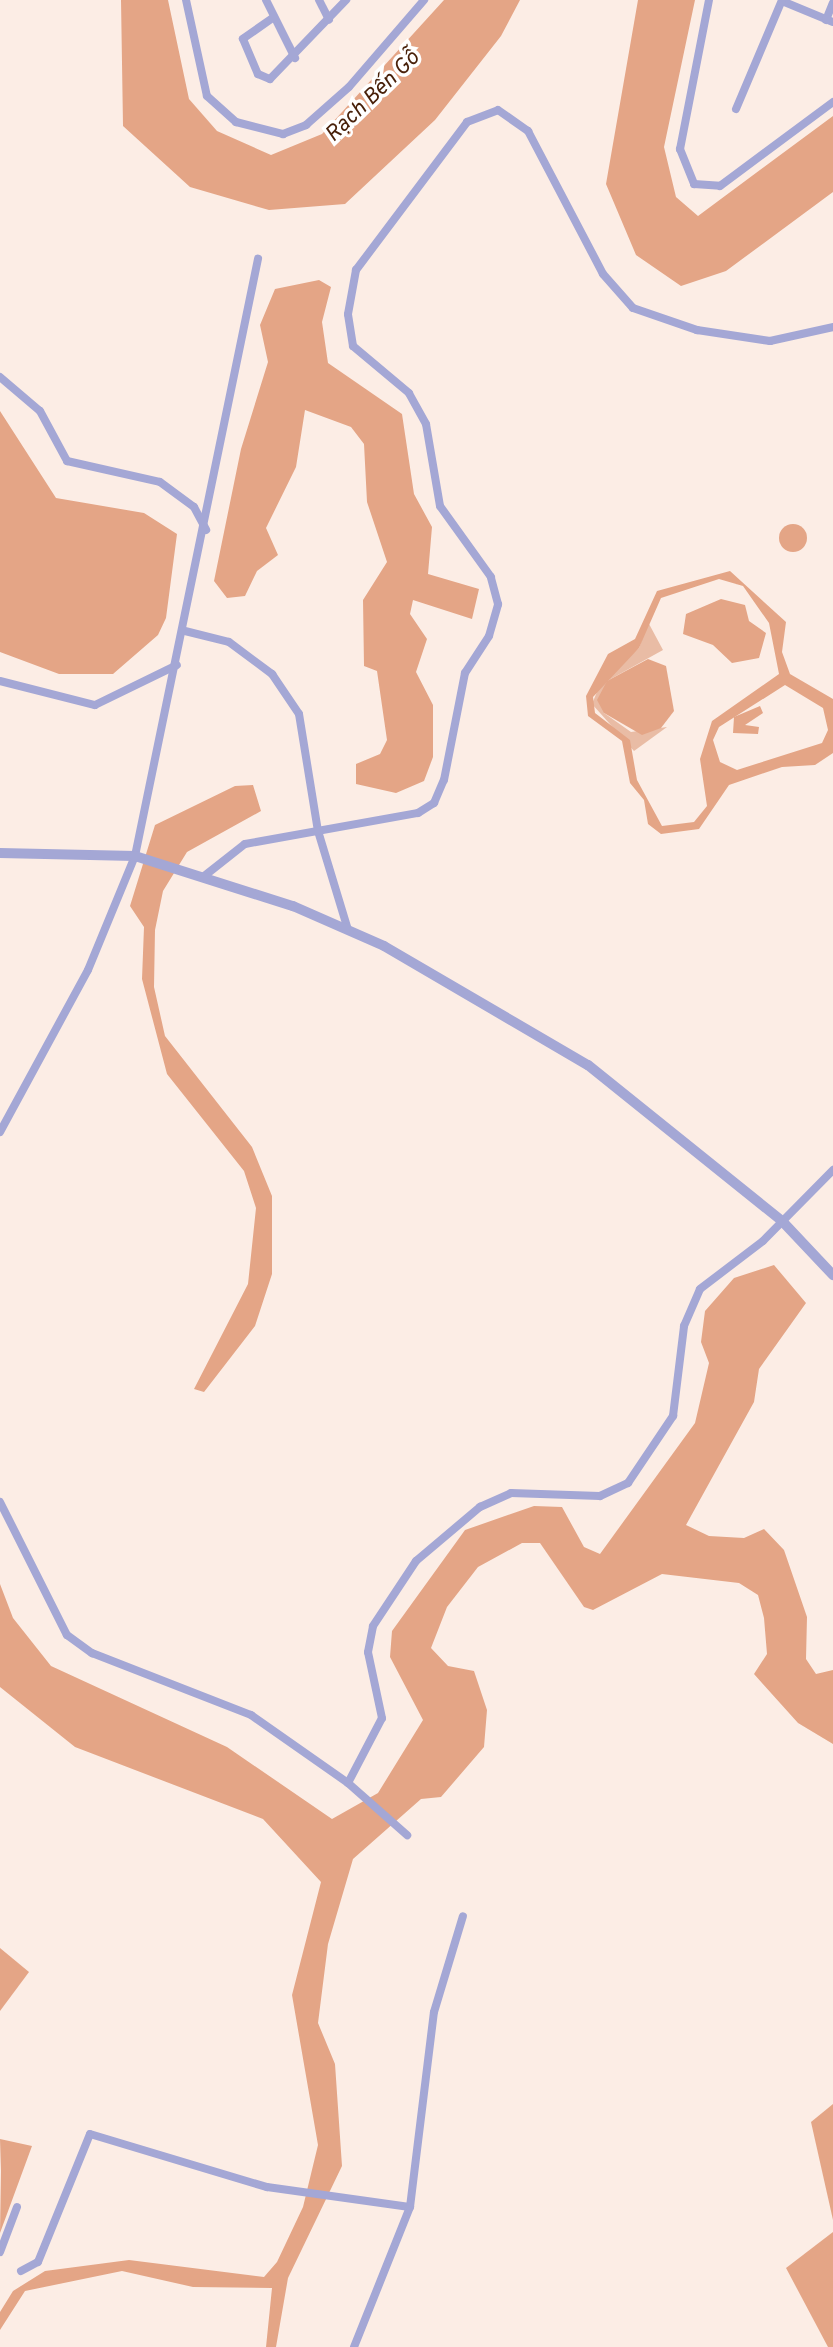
<!DOCTYPE html>
<meta charset="utf-8">
<style>
body{margin:0}
#map{position:relative;width:833px;height:2347px;overflow:hidden;background:#fcede5;font-family:Overpass,sans-serif}
div>[style]{position:absolute}
[style*='--x']{left:calc(var(--x)*1px);top:calc(var(--y)*1px);width:calc(var(--w)*1px);rotate:calc(var(--a)*1deg)}
.green>*{inset:0;background:#e9bca5}
.water>*{inset:0;background:#e4a586}
.round{border-radius:50%}
.minor>*{height:8px;margin:-4px;padding:0 4px;transform-origin:4px;border-radius:4px;background:#a4a7d5}
.tertiary>*{height:10px;margin:-5px;padding:0 5px;transform-origin:5px;border-radius:5px;background:#a4a7d5}
span{translate:-50% -50%;white-space:nowrap;text-align:center;line-height:1.15;-webkit-text-stroke:7px #fff;paint-order:stroke}
.water-label{font-size:22px;color:#49210a;font-style:italic}
</style>
<div id="map">
<div class="green">
<div style="clip-path:polygon(648px 622px,663px 650px,607px 681px,604px 713px,631px 732px,667px 727px,634px 751px,592px 704px,601px 682px,639px 648px)"></div>
</div>
<div class="water">
<div style="clip-path:polygon(121px 0,168px 0,189px 99px,217px 131px,271px 155px,322px 134px,444px 0,520px 0,501px 36px,435px 120px,345px 204px,269px 210px,190px 187px,123px 126px)"></div>
<div style="clip-path:polygon(638px 0,695px 0,664px 147px,676px 197px,698px 216px,833px 116px,833px 192px,726px 271px,681px 286px,636px 255px,606px 184px)"></div>
<div style="clip-path:polygon(319px 280px,331px 287px,322px 322px,328px 363px,402px 414px,414px 494px,432px 527px,428px 574px,479px 589px,472px 619px,413px 600px,410px 614px,427px 639px,416px 672px,433px 705px,433px 757px,424px 781px,396px 793px,356px 784px,356px 764px,380px 754px,387px 740px,377px 671px,364px 666px,363px 600px,387px 562px,367px 502px,364px 444px,351px 427px,305px 410px,296px 467px,266px 528px,278px 555px,257px 571px,245px 596px,227px 598px,214px 581px,241px 449px,268px 362px,260px 325px,275px 289px)"></div>
<div style="clip-path:polygon(0 411px,56px 498px,144px 513px,177px 534px,166px 618px,158px 635px,113px 674px,59px 674px,0 652px)"></div>
<div class="round" style="left:779px;top:524px;width:28px;height:28px"></div>
<div style="clip-path:polygon(evenodd,730px 571px,786px 622px,782px 652px,790px 674px,833px 699px,833px 753px,815px 765px,782px 767px,729px 785px,699px 829px,661px 834px,648px 824px,644px 800px,630px 783px,622px 741px,588px 716px,586px 696px,608px 654px,635px 639px,657px 591px,730px 571px,719px 579px,743px 586px,769px 623px,779px 674px,712px 721px,700px 759px,707px 806px,694px 822px,662px 826px,637px 780px,630px 740px,595px 713px,593px 697px,639px 648px,661px 598px,719px 579px,730px 571px,785px 685px,823px 708px,828px 730px,822px 743px,737px 770px,720px 762px,713px 740px,719px 727px,785px 685px)"></div>
<div style="clip-path:polygon(721px 599px,745px 605px,749px 621px,766px 633px,759px 658px,732px 663px,713px 645px,683px 634px,686px 614px)"></div>
<div style="clip-path:polygon(648px 659px,666px 666px,674px 711px,661px 728px,642px 735px,604px 713px,597px 700px,607px 681px)"></div>
<div style="clip-path:polygon(760px 706px,763px 713px,745px 725px,759px 727px,758px 734px,733px 733px,734px 717px)"></div>
<div style="clip-path:polygon(253px 785px,261px 811px,187px 852px,163px 891px,155px 930px,154px 987px,165px 1036px,252px 1147px,272px 1196px,272px 1274px,255px 1326px,204px 1392px,194px 1389px,248px 1284px,256px 1208px,244px 1171px,167px 1074px,142px 979px,144px 927px,130px 906px,155px 825px,235px 786px)"></div>
<div style="clip-path:polygon(774px 1265px,806px 1303px,759px 1369px,754px 1402px,686px 1525px,709px 1536px,744px 1538px,764px 1529px,784px 1550px,807px 1617px,806px 1659px,816px 1674px,833px 1670px,833px 1744px,798px 1723px,754px 1674px,767px 1654px,764px 1618px,758px 1595px,739px 1583px,662px 1574px,593px 1610px,584px 1607px,540px 1543px,522px 1543px,478px 1567px,447px 1607px,431px 1648px,448px 1666px,474px 1671px,487px 1710px,484px 1747px,441px 1797px,421px 1799px,353px 1859px,328px 1944px,318px 2023px,335px 2064px,342px 2166px,288px 2278px,276px 2347px,266px 2347px,272px 2288px,193px 2287px,122px 2271px,25px 2291px,0 2330px,0 2312px,13px 2291px,45px 2271px,129px 2260px,264px 2277px,277px 2262px,303px 2207px,318px 2145px,292px 1995px,321px 1882px,263px 1819px,75px 1747px,0 1687px,0 1584px,13px 1618px,51px 1666px,227px 1747px,332px 1819px,378px 1793px,423px 1720px,390px 1657px,392px 1631px,465px 1530px,534px 1506px,562px 1507px,584px 1547px,600px 1554px,695px 1423px,709px 1363px,701px 1342px,705px 1311px,734px 1278px)"></div>
<div style="clip-path:polygon(0 1948px,29px 1972px,0 2011px)"></div>
<div style="clip-path:polygon(833px 2104px,833px 2220px,811px 2122px)"></div>
<div style="clip-path:polygon(0 2139px,32px 2146px,0 2233px,1px 2171px)"></div>
<div style="clip-path:polygon(833px 2232px,833px 2347px,828px 2347px,786px 2268px)"></div>
</div>
<div class="minor">
<div style="--x:186;--y:0;--w:98;--a:77.7"></div>
<div style="--x:207;--y:96;--w:39;--a:42"></div>
<div style="--x:236;--y:122;--w:49;--a:14.3"></div>
<div style="--x:283;--y:134;--w:25;--a:-21"></div>
<div style="--x:306;--y:125;--w:57;--a:-41.5"></div>
<div style="--x:349;--y:87;--w:115;--a:-49.2"></div>
<div style="--x:266;--y:0;--w:65;--a:63.4"></div>
<div style="--x:319;--y:0;--w:22;--a:63"></div>
<div style="--x:709;--y:0;--w:152;--a:101"></div>
<div style="--x:680;--y:149;--w:38;--a:68"></div>
<div style="--x:694;--y:184;--w:26;--a:4"></div>
<div style="--x:720;--y:186;--w:141;--a:-36.6"></div>
<div style="--x:782;--y:1;--w:55;--a:22.4"></div>
<div style="--x:274;--y:17;--w:38;--a:145"></div>
<div style="--x:243;--y:39;--w:38;--a:67"></div>
<div style="--x:258;--y:74;--w:13;--a:23"></div>
<div style="--x:270;--y:79;--w:110;--a:-46.1"></div>
<div style="--x:826;--y:20;--w:18;--a:-68"></div>
<div style="--x:736;--y:109;--w:118;--a:-67.1"></div>
<div style="--x:0;--y:377;--w:52;--a:40.4"></div>
<div style="--x:40;--y:411;--w:57;--a:61.6"></div>
<div style="--x:67;--y:461;--w:95;--a:12.7"></div>
<div style="--x:160;--y:482;--w:42;--a:36.3"></div>
<div style="--x:194;--y:507;--w:26;--a:62"></div>
<div style="--x:185;--y:631;--w:45;--a:14"></div>
<div style="--x:229;--y:642;--w:54;--a:36.7"></div>
<div style="--x:272;--y:674;--w:48;--a:56"></div>
<div style="--x:299;--y:714;--w:119;--a:80.8"></div>
<div style="--x:318;--y:831;--w:103;--a:73.1"></div>
<div style="--x:0;--y:681;--w:98;--a:14.2"></div>
<div style="--x:95;--y:705;--w:91;--a:-26"></div>
<div style="--x:203;--y:877;--w:53;--a:-38.2"></div>
<div style="--x:245;--y:844;--w:176;--a:-10.2"></div>
<div style="--x:418;--y:813;--w:19;--a:-32"></div>
<div style="--x:434;--y:803;--w:25;--a:-67"></div>
<div style="--x:444;--y:780;--w:109;--a:-78.9"></div>
<div style="--x:465;--y:673;--w:44;--a:-57"></div>
<div style="--x:489;--y:636;--w:33;--a:-74"></div>
<div style="--x:498;--y:604;--w:28;--a:-105"></div>
<div style="--x:491;--y:577;--w:87;--a:-125.7"></div>
<div style="--x:440;--y:506;--w:83;--a:-99.7"></div>
<div style="--x:426;--y:424;--w:35;--a:-119"></div>
<div style="--x:409;--y:393;--w:73;--a:-140"></div>
<div style="--x:353;--y:346;--w:32;--a:-99"></div>
<div style="--x:348;--y:314;--w:45;--a:-79.7"></div>
<div style="--x:356;--y:270;--w:185;--a:-53.1"></div>
<div style="--x:467;--y:122;--w:33;--a:-21"></div>
<div style="--x:498;--y:110;--w:37;--a:35"></div>
<div style="--x:528;--y:131;--w:161;--a:62.3"></div>
<div style="--x:603;--y:274;--w:45;--a:48.6"></div>
<div style="--x:633;--y:308;--w:68;--a:19"></div>
<div style="--x:697;--y:330;--w:74;--a:8.6"></div>
<div style="--x:770;--y:341;--w:65;--a:-12.5"></div>
<div style="--x:0;--y:1132;--w:184;--a:-61.5"></div>
<div style="--x:88;--y:970;--w:123;--a:-67.6"></div>
<div style="--x:135;--y:856;--w:610;--a:-78.36"></div>
<div style="--x:0;--y:1502;--w:149;--a:63.3"></div>
<div style="--x:67;--y:1635;--w:31;--a:36"></div>
<div style="--x:92;--y:1653;--w:171;--a:21.3"></div>
<div style="--x:251;--y:1715;--w:118;--a:35"></div>
<div style="--x:348;--y:1783;--w:73;--a:-62.4"></div>
<div style="--x:382;--y:1718;--w:67;--a:-102"></div>
<div style="--x:368;--y:1652;--w:26;--a:-79"></div>
<div style="--x:373;--y:1626;--w:78;--a:-56.5"></div>
<div style="--x:416;--y:1561;--w:84;--a:-40.2"></div>
<div style="--x:480;--y:1507;--w:34;--a:-24"></div>
<div style="--x:511;--y:1493;--w:89;--a:1.9"></div>
<div style="--x:600;--y:1496;--w:31;--a:-25"></div>
<div style="--x:628;--y:1483;--w:81;--a:-56.1"></div>
<div style="--x:673;--y:1416;--w:91;--a:-83"></div>
<div style="--x:684;--y:1326;--w:40;--a:-66.6"></div>
<div style="--x:700;--y:1289;--w:79;--a:-37.3"></div>
<div style="--x:763;--y:1241;--w:100;--a:-45.4"></div>
<div style="--x:348;--y:1783;--w:79;--a:41.4"></div>
<div style="--x:0;--y:2252;--w:48;--a:-69.3"></div>
<div style="--x:21;--y:2271;--w:19;--a:-28"></div>
<div style="--x:38;--y:2262;--w:138;--a:-67.9"></div>
<div style="--x:90;--y:2134;--w:185;--a:16.7"></div>
<div style="--x:267;--y:2187;--w:144;--a:8"></div>
<div style="--x:354;--y:2347;--w:151;--a:-68.2"></div>
<div style="--x:410;--y:2207;--w:196;--a:-83"></div>
<div style="--x:434;--y:2012;--w:100;--a:-73.2"></div>
</div>
<div class="tertiary">
<div style="--x:0;--y:853;--w:135;--a:1.3"></div>
<div style="--x:135;--y:856;--w:166;--a:17.6"></div>
<div style="--x:293;--y:906;--w:99;--a:23.7"></div>
<div style="--x:384;--y:946;--w:236;--a:30.3"></div>
<div style="--x:588;--y:1065;--w:250;--a:38.8"></div>
<div style="--x:783;--y:1222;--w:73;--a:46.7"></div>
</div>
<div class="water-label">
<span style="left:373px;top:97px;rotate:-44deg">Rạch Bến Gỗ</span>
</div>
</div>
